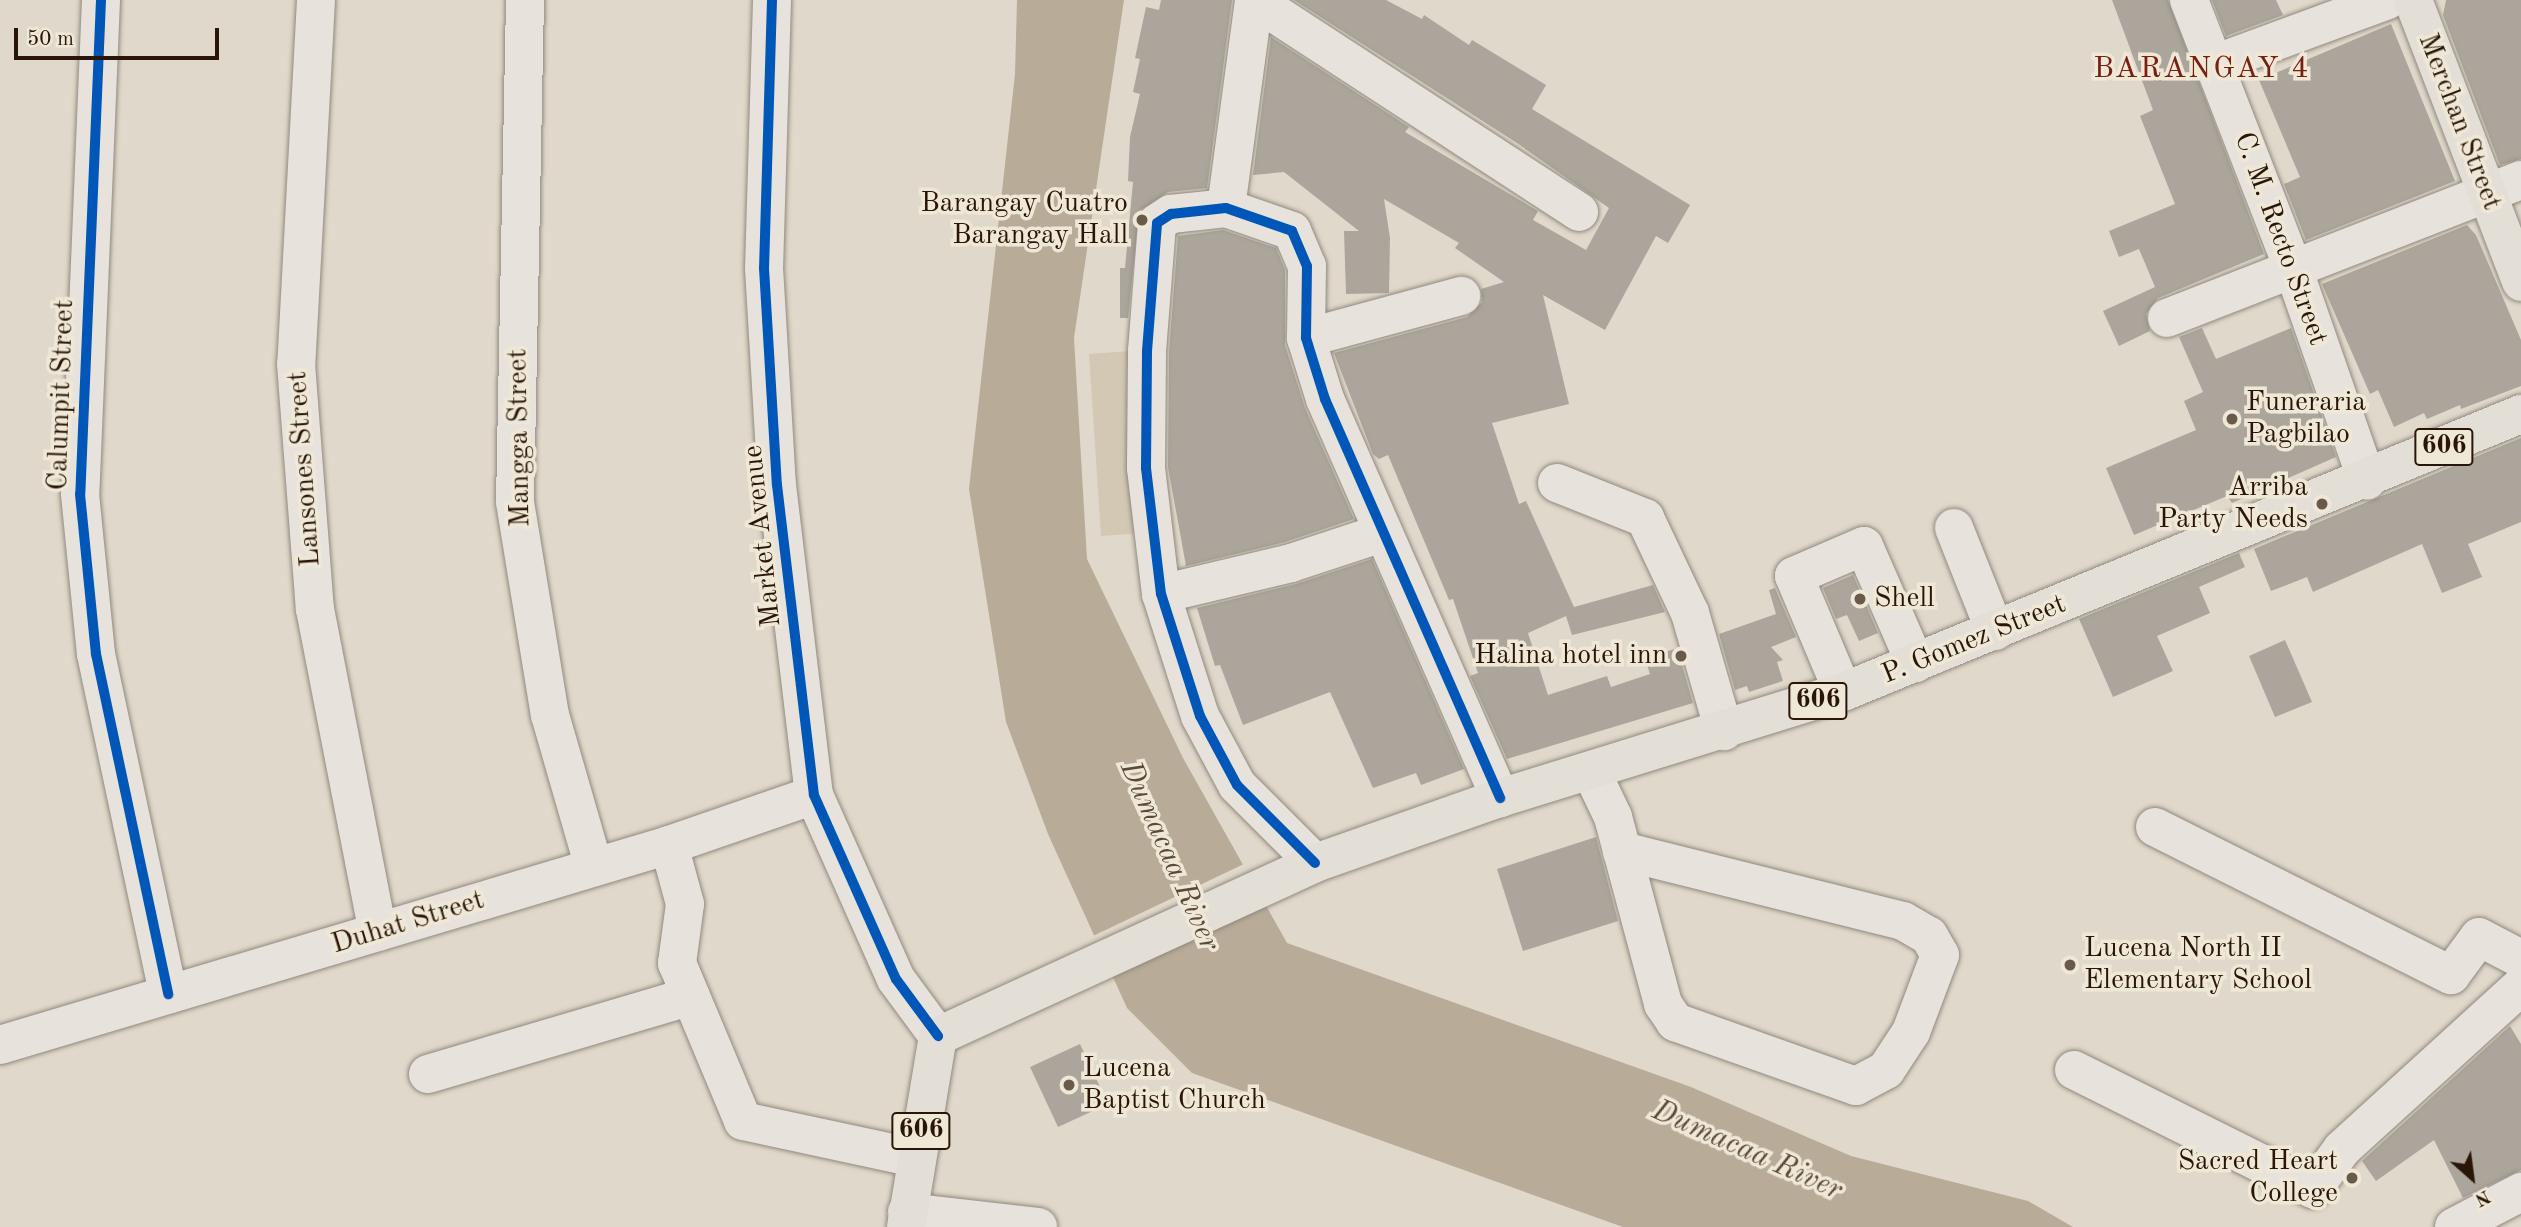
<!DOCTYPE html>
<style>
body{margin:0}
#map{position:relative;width:2521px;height:1227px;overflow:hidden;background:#e0d8ca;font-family:"Old Standard TT",serif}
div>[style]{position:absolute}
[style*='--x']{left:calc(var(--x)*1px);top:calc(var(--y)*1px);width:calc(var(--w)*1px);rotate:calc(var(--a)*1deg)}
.green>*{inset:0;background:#d3c8b4}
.water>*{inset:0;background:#b8ac98}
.pier>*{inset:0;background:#e0d8ca}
.building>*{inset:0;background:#aca59b}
.roads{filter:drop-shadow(0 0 2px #90897f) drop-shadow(0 0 2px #90897f)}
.minor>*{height:38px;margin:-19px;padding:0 19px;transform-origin:19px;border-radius:19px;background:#e7e3dc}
.major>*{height:38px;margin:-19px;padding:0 19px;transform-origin:19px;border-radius:19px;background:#e3dfd7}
.cycleway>*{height:10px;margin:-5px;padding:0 5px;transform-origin:5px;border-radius:5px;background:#0057b8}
.dots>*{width:19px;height:19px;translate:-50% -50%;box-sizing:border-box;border:4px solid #f0e8d7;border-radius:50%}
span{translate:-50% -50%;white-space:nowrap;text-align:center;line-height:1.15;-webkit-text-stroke:7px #f0e8d7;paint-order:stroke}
.shield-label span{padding:2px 5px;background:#f0e8d7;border:2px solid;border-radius:5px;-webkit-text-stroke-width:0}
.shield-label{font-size:26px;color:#291608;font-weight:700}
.street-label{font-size:28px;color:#291608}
.poi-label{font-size:28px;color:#291608}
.right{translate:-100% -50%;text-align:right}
.left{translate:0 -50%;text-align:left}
.neighbourhood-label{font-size:30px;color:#7a1f14;letter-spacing:2px}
.water-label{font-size:30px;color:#5b4a39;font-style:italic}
.north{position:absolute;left:2437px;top:1143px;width:70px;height:70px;-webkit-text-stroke:5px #f0e8d7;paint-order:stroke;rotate:152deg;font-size:19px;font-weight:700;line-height:28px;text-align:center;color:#291608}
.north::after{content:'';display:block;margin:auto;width:24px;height:32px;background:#291608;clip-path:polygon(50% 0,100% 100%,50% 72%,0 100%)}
.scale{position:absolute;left:14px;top:28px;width:205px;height:32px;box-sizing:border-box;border:4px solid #291608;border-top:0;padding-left:9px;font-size:21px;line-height:24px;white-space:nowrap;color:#291608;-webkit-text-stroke:5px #f0e8d7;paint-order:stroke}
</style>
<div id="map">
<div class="green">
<div style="clip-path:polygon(1131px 351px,1143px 533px,1101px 536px,1089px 354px)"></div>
</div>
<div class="water">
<div style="clip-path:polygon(1017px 0,1124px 0,1074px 338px,1087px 559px,1183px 758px,1287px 943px,1691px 1087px,1851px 1156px,2028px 1201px,2073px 1227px,1623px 1227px,1192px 1073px,1127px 1008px,1048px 834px,1006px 722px,969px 489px,1015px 74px)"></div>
</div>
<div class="pier">
<div style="clip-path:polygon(1246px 863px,1256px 889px,1104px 967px,1093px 936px)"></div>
</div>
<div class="building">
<div style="clip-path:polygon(1161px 0,1232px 0,1207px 188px,1168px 192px,1139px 211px,1128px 318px,1120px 318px,1120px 268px,1125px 268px,1133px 182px,1128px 181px,1130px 137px,1140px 94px,1133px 92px,1140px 59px,1135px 58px,1146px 7px,1159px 10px)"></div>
<div style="clip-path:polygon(1294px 0,1386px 0,1422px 19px,1424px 15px,1469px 45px,1472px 40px,1546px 85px,1532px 109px,1690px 205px,1668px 243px,1656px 236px,1605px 330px,1543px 295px,1569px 404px,1492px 423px,1519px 504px,1526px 501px,1574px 607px,1653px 585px,1665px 612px,1572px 635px,1566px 616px,1528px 633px,1548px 695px,1607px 676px,1611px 687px,1650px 674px,1645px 659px,1677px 648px,1693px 703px,1507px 759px,1470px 676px,1478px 673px,1453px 599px,1449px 600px,1388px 455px,1379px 459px,1373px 454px,1334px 353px,1467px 317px,1482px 302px,1481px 289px,1504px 282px,1455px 248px,1459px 243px,1384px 199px,1390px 238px,1389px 293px,1346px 294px,1344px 231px,1359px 231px,1284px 172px,1253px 175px,1271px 37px,1409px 127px,1405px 132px,1538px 211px,1533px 220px,1586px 250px,1609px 208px,1517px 143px)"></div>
<div style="clip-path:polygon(2112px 0,2168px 0,2264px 254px,2158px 298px,2146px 314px,2150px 331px,2119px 346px,2103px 311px,2155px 287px,2139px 249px,2119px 257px,2109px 231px,2175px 204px,2140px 116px,2153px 110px)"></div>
<div style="clip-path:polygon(2212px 0,2276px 0,2283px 15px,2226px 36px)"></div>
<div style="clip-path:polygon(2446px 0,2521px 0,2521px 159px,2500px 165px,2443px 15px)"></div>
<div style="clip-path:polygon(2391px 24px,2455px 181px,2306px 240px,2284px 184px,2300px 177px,2259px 80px)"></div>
<div style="clip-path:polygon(2467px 225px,2476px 235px,2521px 340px,2521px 386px,2461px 409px,2460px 405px,2427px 419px,2424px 413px,2394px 427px,2378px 390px,2370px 394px,2322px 284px)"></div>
<div style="clip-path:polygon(1223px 230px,1276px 248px,1285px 270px,1285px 345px,1305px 408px,1354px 519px,1285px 542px,1186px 566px,1168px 467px,1169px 352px,1178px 236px)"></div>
<div style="clip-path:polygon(2202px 328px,2216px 359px,2291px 328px,2336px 457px,2232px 503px,2227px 496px,2134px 535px,2106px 468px,2196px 430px,2184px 401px,2203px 392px,2179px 337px)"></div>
<div style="clip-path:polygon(2521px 438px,2521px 522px,2468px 544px,2482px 577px,2442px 593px,2422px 544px,2313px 592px,2307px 577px,2271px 591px,2254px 549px)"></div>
<div style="clip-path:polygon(2239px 553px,2245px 567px,2199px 587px,2210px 613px,2157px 636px,2173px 671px,2113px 697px,2079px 619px)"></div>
<div style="clip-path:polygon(1372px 559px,1464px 769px,1421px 785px,1416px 773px,1373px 788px,1330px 692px,1243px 725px,1220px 665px,1215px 666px,1197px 608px,1296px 584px)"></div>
<div style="clip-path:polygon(1853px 575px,1878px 633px,1859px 641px,1847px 615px,1836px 619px,1823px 588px)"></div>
<div style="clip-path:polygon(1775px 588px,1796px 637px,1771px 647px,1783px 660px,1777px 662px,1783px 681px,1749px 692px,1747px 686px,1735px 690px,1719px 634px,1776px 614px,1769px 590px)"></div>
<div style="clip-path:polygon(2285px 640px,2312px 702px,2275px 717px,2249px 656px)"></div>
<div style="clip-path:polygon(1596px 837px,1618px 921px,1523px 951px,1497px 869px)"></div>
<div style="clip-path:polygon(2510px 1026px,2521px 1044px,2521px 1170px,2463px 1198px,2434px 1140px,2376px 1181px,2362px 1161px)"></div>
<div style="clip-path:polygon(1080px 1044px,1108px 1104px,1058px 1127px,1030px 1067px)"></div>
</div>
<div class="roads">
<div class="minor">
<div style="--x:101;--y:0;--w:494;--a:92.4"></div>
<div style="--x:80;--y:494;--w:161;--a:84.3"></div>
<div style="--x:96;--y:654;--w:348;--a:78"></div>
<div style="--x:316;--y:0;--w:365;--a:93.1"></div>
<div style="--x:296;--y:364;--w:246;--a:85.6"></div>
<div style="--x:315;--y:609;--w:329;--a:79"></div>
<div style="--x:525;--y:0;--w:502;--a:91.14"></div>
<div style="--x:515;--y:502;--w:216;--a:80.7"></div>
<div style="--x:550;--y:715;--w:158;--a:73.9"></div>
<div style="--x:772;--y:0;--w:268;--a:91.7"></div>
<div style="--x:764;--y:268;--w:217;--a:86.6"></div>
<div style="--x:777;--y:485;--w:312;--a:83.2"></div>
<div style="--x:814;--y:795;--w:201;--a:66"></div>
<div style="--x:896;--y:979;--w:71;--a:53.6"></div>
<div style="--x:1254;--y:0;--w:388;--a:33.1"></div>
<div style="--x:2189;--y:0;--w:287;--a:68.8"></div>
<div style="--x:2293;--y:268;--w:225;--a:70.8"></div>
<div style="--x:2214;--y:64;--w:185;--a:-20.2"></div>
<div style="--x:1226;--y:208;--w:210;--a:-82.3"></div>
<div style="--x:2167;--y:318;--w:380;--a:-21.3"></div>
<div style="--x:1306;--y:338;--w:161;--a:-15.2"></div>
<div style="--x:1557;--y:483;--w:95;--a:21.7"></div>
<div style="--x:1645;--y:518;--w:105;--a:64.7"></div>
<div style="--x:1690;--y:613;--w:123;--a:73.9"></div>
<div style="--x:1954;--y:528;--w:111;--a:68.3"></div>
<div style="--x:1161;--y:594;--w:134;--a:-13.4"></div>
<div style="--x:1291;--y:563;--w:96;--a:-18.2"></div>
<div style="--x:1843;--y:692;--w:126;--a:-112.9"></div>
<div style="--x:1794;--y:576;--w:76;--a:-23.2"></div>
<div style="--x:1864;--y:546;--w:128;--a:66.4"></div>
<div style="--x:1591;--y:771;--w:51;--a:64.4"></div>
<div style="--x:1613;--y:817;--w:194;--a:75"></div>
<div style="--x:1663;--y:1004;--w:22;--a:56"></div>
<div style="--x:1675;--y:1022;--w:192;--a:19.5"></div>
<div style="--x:1856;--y:1086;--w:34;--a:-28"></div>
<div style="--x:1886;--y:1070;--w:45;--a:-56.7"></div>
<div style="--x:1911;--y:1032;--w:82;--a:-69.4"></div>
<div style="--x:1940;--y:955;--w:22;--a:-120"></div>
<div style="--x:1929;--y:936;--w:30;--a:-150"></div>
<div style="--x:1903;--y:921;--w:290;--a:-166"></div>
<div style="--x:2155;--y:827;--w:331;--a:26.6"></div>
<div style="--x:2451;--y:975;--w:47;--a:-53.6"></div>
<div style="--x:2479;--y:937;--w:47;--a:27.6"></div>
<div style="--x:669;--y:845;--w:61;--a:74.8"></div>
<div style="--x:685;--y:904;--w:60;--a:97.7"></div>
<div style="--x:677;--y:963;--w:171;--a:67.3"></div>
<div style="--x:743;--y:1121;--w:177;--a:12.1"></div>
<div style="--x:1315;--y:863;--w:110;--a:-135"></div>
<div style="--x:1237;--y:785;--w:78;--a:-118.2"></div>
<div style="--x:1200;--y:716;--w:128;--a:-107.7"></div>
<div style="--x:1161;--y:594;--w:127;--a:-96.8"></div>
<div style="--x:1146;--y:468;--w:117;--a:-89.5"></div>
<div style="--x:1147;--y:351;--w:128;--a:-85.5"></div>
<div style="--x:1157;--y:223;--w:17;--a:-33"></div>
<div style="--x:1171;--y:214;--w:55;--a:-6.2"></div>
<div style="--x:1226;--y:208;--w:70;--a:19.2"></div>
<div style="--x:1292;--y:231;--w:38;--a:67"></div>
<div style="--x:1307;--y:266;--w:72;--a:90.8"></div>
<div style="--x:1306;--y:338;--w:64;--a:72.7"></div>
<div style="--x:1325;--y:399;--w:436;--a:66.3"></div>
<div style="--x:0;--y:1045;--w:698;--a:-16.64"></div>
<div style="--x:669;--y:845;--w:153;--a:-19"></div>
<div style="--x:2074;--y:1070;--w:267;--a:26.5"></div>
<div style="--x:2313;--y:1189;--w:49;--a:-54.1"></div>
<div style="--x:2342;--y:1149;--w:242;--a:-42.3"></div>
<div style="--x:428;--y:1074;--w:274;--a:-16.5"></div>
<div style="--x:907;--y:1212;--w:132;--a:6.5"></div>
<div style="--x:2454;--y:1227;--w:76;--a:-27.6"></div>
</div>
<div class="major">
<div style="--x:2413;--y:0;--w:302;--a:69"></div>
<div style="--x:906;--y:1227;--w:194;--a:-80.5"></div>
<div style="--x:938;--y:1036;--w:415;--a:-24.6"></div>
<div style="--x:1315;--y:863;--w:196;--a:-19.4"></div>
<div style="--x:1500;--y:798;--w:359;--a:-17.2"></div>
<div style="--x:1843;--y:692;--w:733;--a:-22.3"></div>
</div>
</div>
<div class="cycleway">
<div style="--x:101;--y:0;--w:494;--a:92.4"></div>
<div style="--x:80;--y:494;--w:161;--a:84.3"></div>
<div style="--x:96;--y:654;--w:348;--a:78"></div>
<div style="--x:772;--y:0;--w:268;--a:91.7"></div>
<div style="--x:764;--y:268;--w:217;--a:86.6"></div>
<div style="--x:777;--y:485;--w:312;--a:83.2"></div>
<div style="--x:814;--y:795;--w:201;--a:66"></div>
<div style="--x:896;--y:979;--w:71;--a:53.6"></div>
<div style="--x:1315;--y:863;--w:110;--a:-135"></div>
<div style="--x:1237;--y:785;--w:78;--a:-118.2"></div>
<div style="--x:1200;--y:716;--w:128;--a:-107.7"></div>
<div style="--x:1161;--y:594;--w:127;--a:-96.8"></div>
<div style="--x:1146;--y:468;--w:117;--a:-89.5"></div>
<div style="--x:1147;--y:351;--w:128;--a:-85.5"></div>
<div style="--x:1157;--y:223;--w:17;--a:-33"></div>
<div style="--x:1171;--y:214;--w:55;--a:-6.2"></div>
<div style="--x:1226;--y:208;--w:70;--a:19.2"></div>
<div style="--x:1292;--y:231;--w:38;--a:67"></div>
<div style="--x:1307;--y:266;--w:72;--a:90.8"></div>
<div style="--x:1306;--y:338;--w:64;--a:72.7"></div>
<div style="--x:1325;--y:399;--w:436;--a:66.3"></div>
</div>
<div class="dots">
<div style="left:1142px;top:220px;background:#695a4c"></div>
<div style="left:2232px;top:419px;background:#695a4c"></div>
<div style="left:2322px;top:504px;background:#695a4c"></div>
<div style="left:1860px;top:599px;background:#695a4c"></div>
<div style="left:1681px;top:656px;background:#695a4c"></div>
<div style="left:2070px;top:965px;background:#695a4c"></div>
<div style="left:1069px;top:1085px;background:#695a4c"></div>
<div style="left:2352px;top:1178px;background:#695a4c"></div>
</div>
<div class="shield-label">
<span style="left:2444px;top:447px">606</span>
<span style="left:1818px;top:701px">606</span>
<span style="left:921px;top:1131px">606</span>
</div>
<div class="street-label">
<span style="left:2459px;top:122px;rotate:69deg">Merchan Street</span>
<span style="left:2280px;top:239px;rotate:70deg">C. M. Recto Street</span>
<span style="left:62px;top:395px;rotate:-88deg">Calumpit Street</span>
<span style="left:520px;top:438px;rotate:-91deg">Mangga Street</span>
<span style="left:305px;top:469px;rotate:-94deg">Lansones Street</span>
<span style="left:763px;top:536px;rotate:-96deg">Market Avenue</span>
<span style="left:1974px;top:640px;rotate:-22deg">P. Gomez Street</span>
<span style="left:408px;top:923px;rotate:-17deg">Duhat Street</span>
</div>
<div class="poi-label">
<span class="right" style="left:1128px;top:220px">Barangay Cuatro<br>Barangay Hall</span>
<span class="left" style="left:2246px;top:419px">Funeraria<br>Pagbilao</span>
<span class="right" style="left:2308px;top:504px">Arriba<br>Party Needs</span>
<span class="left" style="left:1874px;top:599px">Shell</span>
<span class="right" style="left:1667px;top:656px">Halina hotel inn</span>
<span class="left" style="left:2084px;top:965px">Lucena North II<br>Elementary School</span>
<span class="left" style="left:1083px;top:1085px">Lucena<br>Baptist Church</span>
<span class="right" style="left:2338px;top:1178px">Sacred Heart<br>College</span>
</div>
<div class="neighbourhood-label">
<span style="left:2202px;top:69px">BARANGAY 4</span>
</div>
<div class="water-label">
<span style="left:1169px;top:856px;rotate:66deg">Dumacaa River</span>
<span style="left:1747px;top:1151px;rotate:24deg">Dumacaa River</span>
</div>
<div class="north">N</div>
<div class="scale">50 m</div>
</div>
